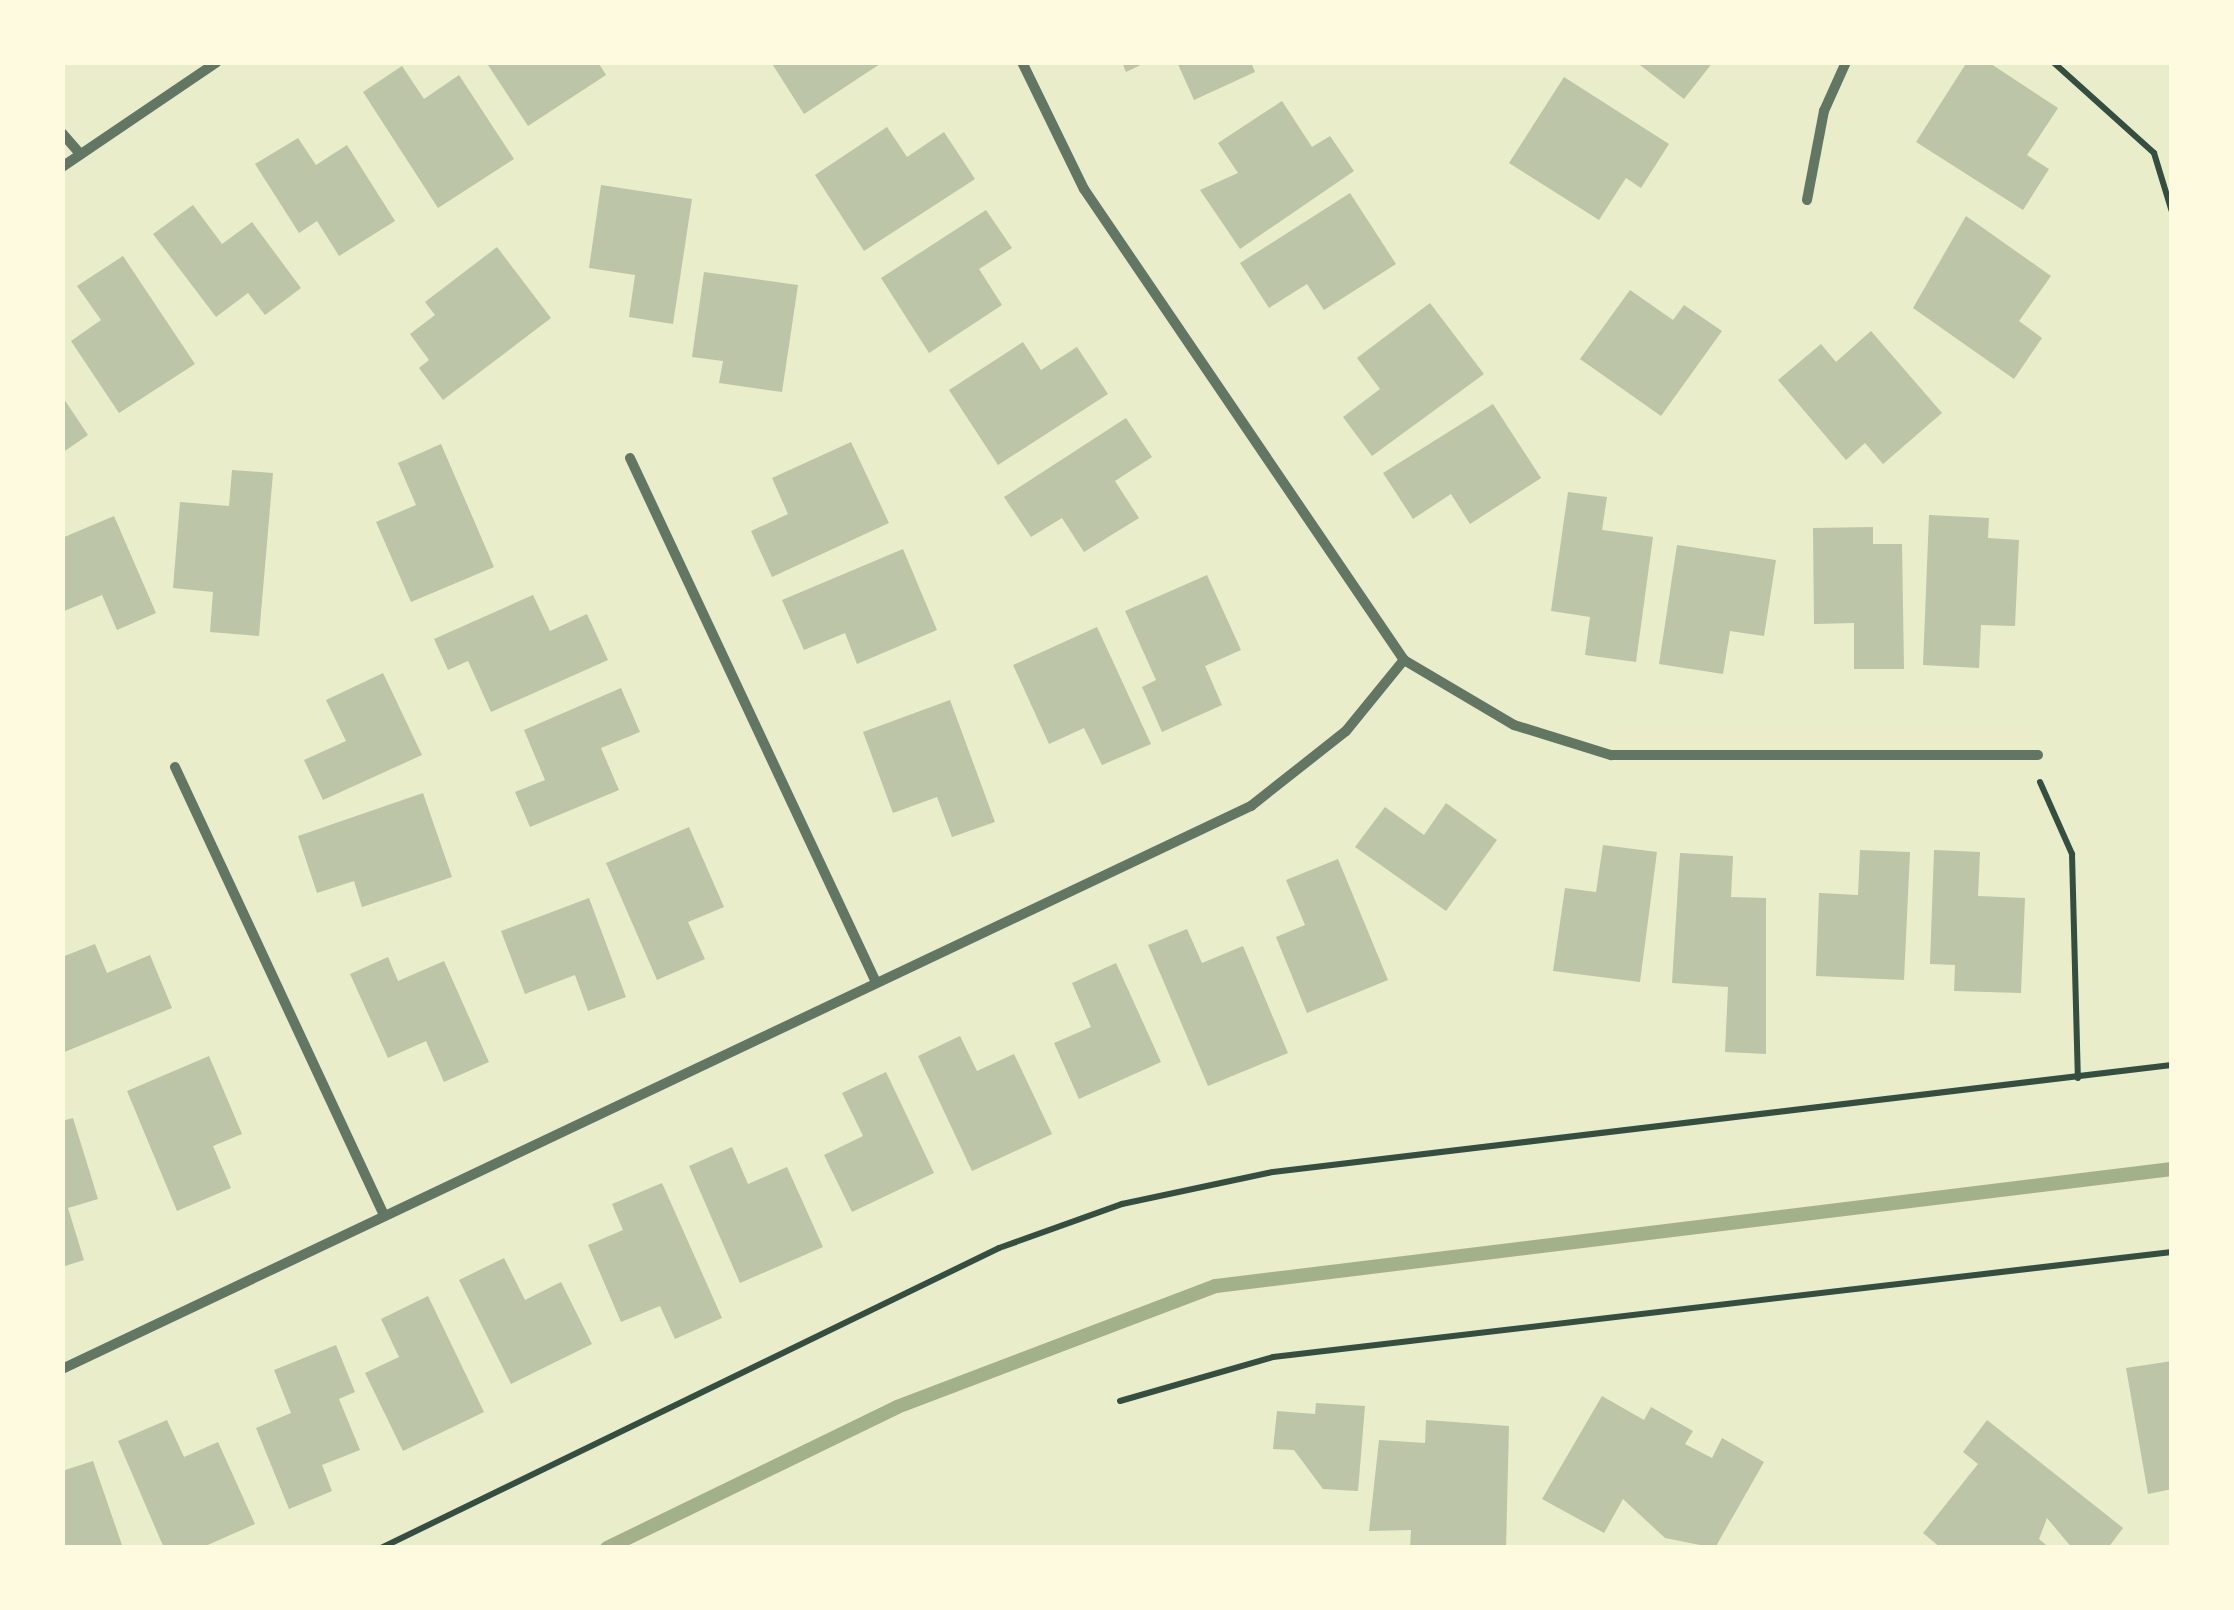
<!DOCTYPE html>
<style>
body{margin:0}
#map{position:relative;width:2234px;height:1610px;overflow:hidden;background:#e9edc9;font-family:Figtree,sans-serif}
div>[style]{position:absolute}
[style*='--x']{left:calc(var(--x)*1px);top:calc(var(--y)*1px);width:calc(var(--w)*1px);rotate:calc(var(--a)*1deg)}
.stream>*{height:14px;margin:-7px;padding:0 7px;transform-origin:7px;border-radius:7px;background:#a3b18a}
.building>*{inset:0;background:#bcc5a7}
.path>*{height:6px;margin:-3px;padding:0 3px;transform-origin:3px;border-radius:3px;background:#344e41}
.minor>*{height:10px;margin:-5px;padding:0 5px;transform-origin:5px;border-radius:5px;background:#617663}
span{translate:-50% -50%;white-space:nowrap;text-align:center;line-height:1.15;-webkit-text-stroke:10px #fefae0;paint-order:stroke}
.frame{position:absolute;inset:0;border:65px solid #fefae0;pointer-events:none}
</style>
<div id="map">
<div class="stream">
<div style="--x:607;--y:1548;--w:322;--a:-25.9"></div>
<div style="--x:897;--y:1407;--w:341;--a:-20.8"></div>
<div style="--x:1216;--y:1286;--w:963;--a:-6.98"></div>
</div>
<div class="building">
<div style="clip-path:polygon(486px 62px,598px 62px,606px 75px,528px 126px)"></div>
<div style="clip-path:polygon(771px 62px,883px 62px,804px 114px)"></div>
<div style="clip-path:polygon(1122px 62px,1147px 62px,1126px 72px)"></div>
<div style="clip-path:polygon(1177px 62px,1251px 62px,1255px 72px,1194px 100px)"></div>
<div style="clip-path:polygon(1636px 62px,1713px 62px,1684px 99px)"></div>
<div style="clip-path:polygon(1967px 62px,1988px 62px,2058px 108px,2027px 155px,2049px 169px,2023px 210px,1916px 142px)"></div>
<div style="clip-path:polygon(402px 66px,424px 99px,459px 75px,514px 159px,438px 208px,363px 92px)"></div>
<div style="clip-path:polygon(1564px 77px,1669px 144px,1641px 188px,1626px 178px,1599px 220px,1509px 163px)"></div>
<div style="clip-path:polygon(1282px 101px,1312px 147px,1330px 136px,1354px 171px,1240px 249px,1200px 190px,1238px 173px,1218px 143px)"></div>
<div style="clip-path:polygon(887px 127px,907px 157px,944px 132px,975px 179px,864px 251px,815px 175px)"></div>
<div style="clip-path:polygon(298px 138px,316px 165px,347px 145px,395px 221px,339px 256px,317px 221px,299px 233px,255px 164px)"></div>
<div style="clip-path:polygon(601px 185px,692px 199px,673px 324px,629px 317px,635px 275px,589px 268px)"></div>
<div style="clip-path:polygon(1350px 193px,1396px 264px,1324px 310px,1307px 284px,1269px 308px,1240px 263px)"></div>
<div style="clip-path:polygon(193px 205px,222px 244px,252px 222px,301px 288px,265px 315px,248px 293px,216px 317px,153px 234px)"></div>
<div style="clip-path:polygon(986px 210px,1012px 248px,979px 269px,1002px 305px,929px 353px,881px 278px)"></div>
<div style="clip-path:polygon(1966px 216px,2051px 276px,2019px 321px,2042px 338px,2014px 379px,1913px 308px)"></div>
<div style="clip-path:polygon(497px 247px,551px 318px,443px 400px,419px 368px,429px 360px,410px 334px,435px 315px,425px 302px)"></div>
<div style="clip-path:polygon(123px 256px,195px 364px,119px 413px,71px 341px,101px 320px,77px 286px)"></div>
<div style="clip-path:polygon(704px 272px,798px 285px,782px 392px,719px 383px,723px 361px,692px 357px)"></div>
<div style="clip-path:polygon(1630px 290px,1673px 320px,1684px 305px,1722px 331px,1661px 416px,1580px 359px)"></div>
<div style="clip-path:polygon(1430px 303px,1484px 374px,1372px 456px,1343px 417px,1380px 389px,1357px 358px)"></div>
<div style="clip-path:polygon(1871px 331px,1942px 413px,1883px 464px,1865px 443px,1846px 460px,1778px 380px,1821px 344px,1836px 362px)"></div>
<div style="clip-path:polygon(1023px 342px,1041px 370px,1077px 347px,1108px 394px,998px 465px,949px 390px)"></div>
<div style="clip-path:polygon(62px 396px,88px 435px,62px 453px)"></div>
<div style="clip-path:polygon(1493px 404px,1541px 478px,1470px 524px,1451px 494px,1413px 519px,1383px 473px)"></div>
<div style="clip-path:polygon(1126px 418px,1152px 457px,1115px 481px,1139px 518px,1084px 552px,1062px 518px,1031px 537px,1004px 497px)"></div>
<div style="clip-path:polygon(851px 442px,889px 523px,772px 577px,751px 531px,788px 514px,772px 478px)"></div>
<div style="clip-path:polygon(441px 444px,494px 567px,411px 602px,376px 522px,416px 505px,398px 463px)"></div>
<div style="clip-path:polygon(232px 470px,273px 473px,259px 636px,210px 632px,213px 592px,173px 588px,180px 502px,229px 506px)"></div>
<div style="clip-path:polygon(1568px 492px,1607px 497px,1602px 530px,1653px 537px,1636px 662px,1585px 655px,1590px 617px,1551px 611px)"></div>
<div style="clip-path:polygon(1929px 515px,1989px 518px,1988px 538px,2019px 540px,2015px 626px,1981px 625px,1979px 668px,1923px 665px)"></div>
<div style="clip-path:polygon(114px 516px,156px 613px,117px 630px,102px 595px,62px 612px,62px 538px)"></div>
<div style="clip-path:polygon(1873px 527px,1873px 544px,1902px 544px,1904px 669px,1854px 669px,1854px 623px,1814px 624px,1813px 528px)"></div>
<div style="clip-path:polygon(1677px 545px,1776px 560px,1764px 636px,1730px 631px,1723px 674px,1659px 664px)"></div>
<div style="clip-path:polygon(903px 549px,937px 630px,857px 664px,845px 633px,804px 650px,782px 600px)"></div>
<div style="clip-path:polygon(1207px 575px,1241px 650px,1205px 666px,1222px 705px,1162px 732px,1142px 687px,1156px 680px,1125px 611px)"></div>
<div style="clip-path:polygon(533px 595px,550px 631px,587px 614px,608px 660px,491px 712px,468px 661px,448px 670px,434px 639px)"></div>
<div style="clip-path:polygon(1097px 627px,1151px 744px,1102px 765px,1084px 728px,1049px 744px,1013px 665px)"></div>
<div style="clip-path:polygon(383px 673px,422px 755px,323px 800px,304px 760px,346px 741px,326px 700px)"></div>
<div style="clip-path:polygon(621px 688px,640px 732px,601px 748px,619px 790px,530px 827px,515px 792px,545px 780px,524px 730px)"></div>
<div style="clip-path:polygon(950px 700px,995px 822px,952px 837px,937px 797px,893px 813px,863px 732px)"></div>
<div style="clip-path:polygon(423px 793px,452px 877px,362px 907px,354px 881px,317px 893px,298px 836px)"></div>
<div style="clip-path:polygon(1446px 803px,1497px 840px,1446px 911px,1355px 847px,1385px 807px,1424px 835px)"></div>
<div style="clip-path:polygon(689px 827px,724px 907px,688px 922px,705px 959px,657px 980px,606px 863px)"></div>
<div style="clip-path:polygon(1603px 845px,1657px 852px,1640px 982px,1553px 971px,1565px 888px,1596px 892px)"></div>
<div style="clip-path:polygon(1860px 850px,1910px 852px,1904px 980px,1816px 976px,1819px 893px,1858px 895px)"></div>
<div style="clip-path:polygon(1934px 850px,1980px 852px,1978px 896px,2025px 898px,2021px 993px,1954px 991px,1955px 965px,1930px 964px)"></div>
<div style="clip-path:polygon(1680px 853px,1733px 856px,1731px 897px,1766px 898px,1766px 1054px,1725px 1052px,1728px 987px,1672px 983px)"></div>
<div style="clip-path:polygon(1338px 859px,1388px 980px,1307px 1013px,1276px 937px,1305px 925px,1286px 880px)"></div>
<div style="clip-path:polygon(589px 898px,626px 997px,588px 1011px,575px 975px,525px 994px,501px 931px)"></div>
<div style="clip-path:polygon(1187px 929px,1202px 963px,1243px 946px,1288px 1053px,1208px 1086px,1148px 945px)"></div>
<div style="clip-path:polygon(95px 944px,107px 973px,150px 955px,172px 1008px,62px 1053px,62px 957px)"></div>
<div style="clip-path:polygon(388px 957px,398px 981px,444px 961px,489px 1062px,444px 1082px,426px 1041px,388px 1058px,350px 974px)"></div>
<div style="clip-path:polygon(1116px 963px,1161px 1062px,1079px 1099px,1054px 1043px,1091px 1027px,1072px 983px)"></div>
<div style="clip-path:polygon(960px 1036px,977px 1071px,1014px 1054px,1052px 1134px,972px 1171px,918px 1056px)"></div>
<div style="clip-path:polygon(209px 1056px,242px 1134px,213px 1146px,231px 1188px,177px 1211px,127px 1091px)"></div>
<div style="clip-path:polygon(886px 1072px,934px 1173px,852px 1212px,824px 1155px,863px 1136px,842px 1093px)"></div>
<div style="clip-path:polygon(73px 1118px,98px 1199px,68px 1208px,84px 1260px,62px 1267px,62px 1121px)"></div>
<div style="clip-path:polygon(732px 1147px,748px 1184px,787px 1167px,823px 1247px,740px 1283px,689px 1166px)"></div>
<div style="clip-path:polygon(662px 1183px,722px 1318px,675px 1339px,660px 1306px,621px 1322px,588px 1245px,623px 1230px,612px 1204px)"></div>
<div style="clip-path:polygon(504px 1258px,525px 1300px,561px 1282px,592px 1344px,511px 1384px,459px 1280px)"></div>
<div style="clip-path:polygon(428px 1296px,484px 1412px,403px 1451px,365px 1373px,399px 1357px,381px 1319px)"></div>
<div style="clip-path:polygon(336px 1345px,355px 1392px,339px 1399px,360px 1450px,322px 1465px,332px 1491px,289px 1509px,256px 1428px,291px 1413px,274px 1370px)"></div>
<div style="clip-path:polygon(2172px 1361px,2172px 1489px,2148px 1494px,2126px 1368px)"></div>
<div style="clip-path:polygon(1602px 1396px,1644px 1420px,1651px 1407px,1693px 1431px,1685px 1444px,1712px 1458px,1722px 1438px,1764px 1462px,1715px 1548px,1665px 1538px,1623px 1499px,1604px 1533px,1542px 1499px)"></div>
<div style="clip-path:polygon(1316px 1403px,1365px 1406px,1358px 1491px,1323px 1489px,1294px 1450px,1273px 1449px,1277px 1411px,1315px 1414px)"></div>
<div style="clip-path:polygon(167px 1420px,184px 1457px,218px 1442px,255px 1524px,201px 1548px,164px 1548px,118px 1441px)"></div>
<div style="clip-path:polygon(1426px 1420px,1509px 1426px,1506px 1548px,1410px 1548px,1411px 1530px,1369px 1531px,1379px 1440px,1425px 1443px)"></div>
<div style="clip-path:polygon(1987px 1420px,2123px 1528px,2108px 1548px,2072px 1548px,2047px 1518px,2039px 1539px,2050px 1548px,1941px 1548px,1923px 1533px,1978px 1464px,1963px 1452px)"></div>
<div style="clip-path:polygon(93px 1461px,123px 1548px,62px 1548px,62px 1471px)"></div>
</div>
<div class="path">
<div style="--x:2053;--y:62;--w:136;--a:42"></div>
<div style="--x:2154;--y:153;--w:62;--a:73"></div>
<div style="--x:2040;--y:782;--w:79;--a:66"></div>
<div style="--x:2072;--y:854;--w:224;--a:88.5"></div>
<div style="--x:1120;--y:1401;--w:159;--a:-16"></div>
<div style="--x:1273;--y:1357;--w:905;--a:-6.66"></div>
<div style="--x:381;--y:1548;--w:687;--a:-25.89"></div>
<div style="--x:999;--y:1248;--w:131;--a:-19.7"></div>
<div style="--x:1122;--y:1204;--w:154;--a:-12"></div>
<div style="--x:1273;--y:1172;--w:905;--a:-6.79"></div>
</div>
<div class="minor">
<div style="--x:1022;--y:62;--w:141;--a:64"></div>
<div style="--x:1084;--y:189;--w:569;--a:55.81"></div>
<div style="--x:1404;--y:660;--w:128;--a:30.6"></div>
<div style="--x:1514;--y:725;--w:102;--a:17.2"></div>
<div style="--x:1611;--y:755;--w:427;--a:0"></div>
<div style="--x:62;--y:133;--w:28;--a:49"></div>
<div style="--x:62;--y:167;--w:187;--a:-34.1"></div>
<div style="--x:1807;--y:200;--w:91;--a:-79.2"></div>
<div style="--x:1824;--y:111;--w:54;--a:-65.8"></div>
<div style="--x:630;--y:458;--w:577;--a:64.86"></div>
<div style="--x:175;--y:767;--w:494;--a:65"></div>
<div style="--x:62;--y:1369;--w:1316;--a:-25.34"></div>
<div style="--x:1251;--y:806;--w:121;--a:-38.3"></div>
<div style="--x:1346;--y:731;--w:92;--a:-50.8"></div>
</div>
<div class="frame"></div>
</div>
